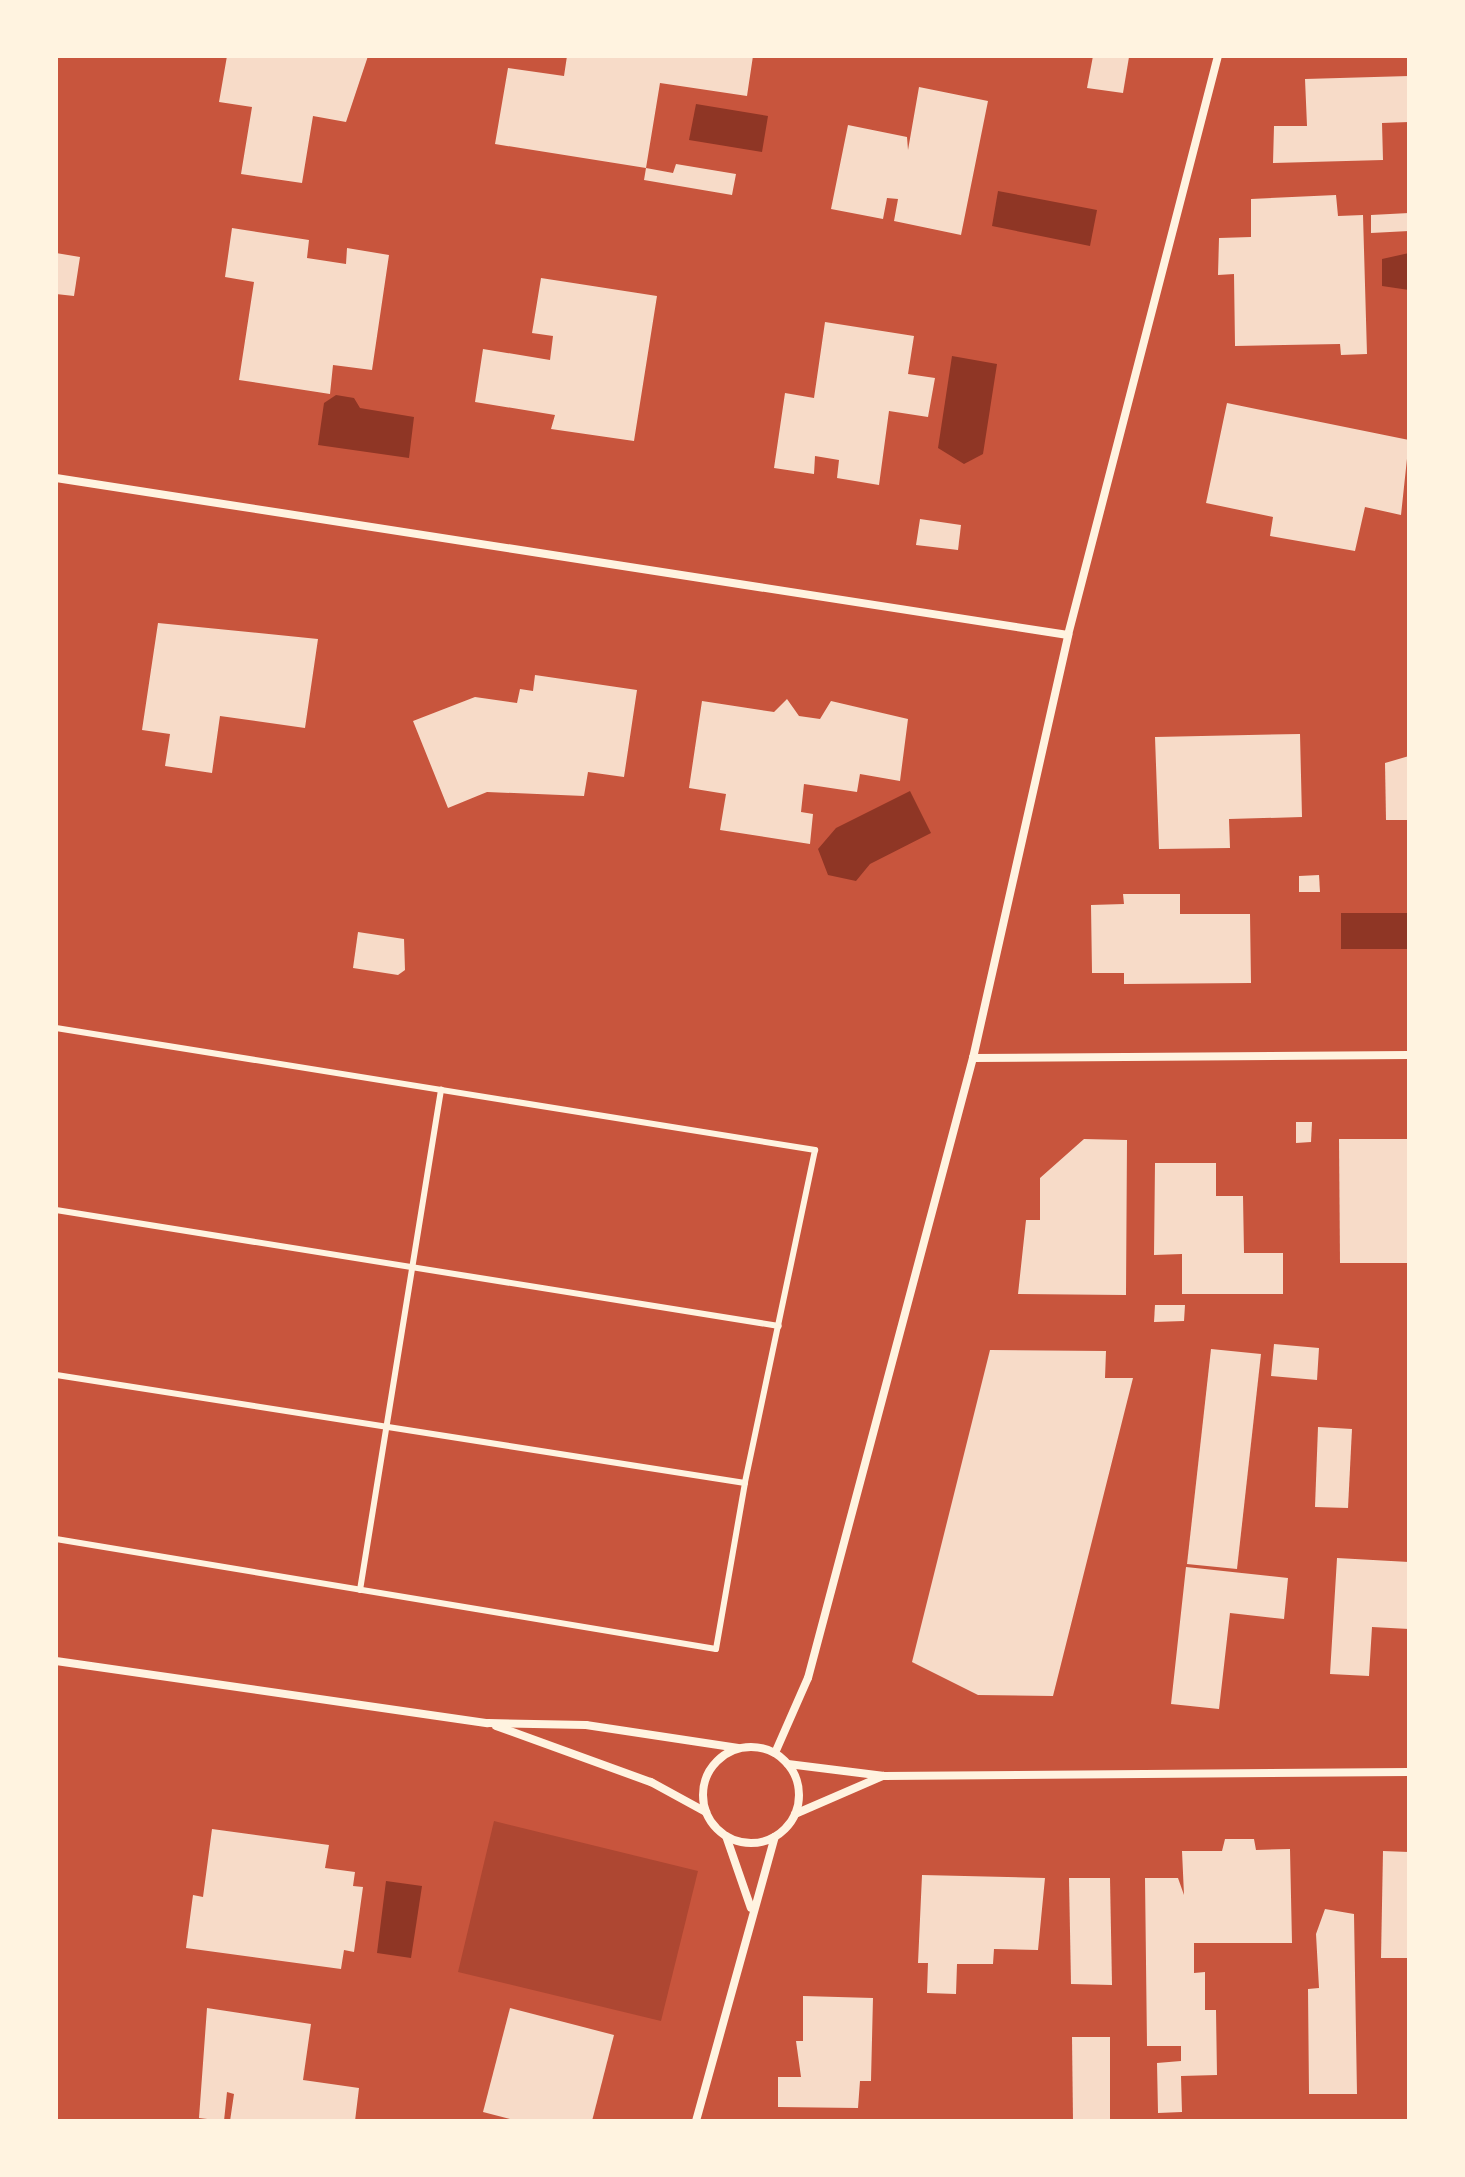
<!DOCTYPE html>
<style>
body{margin:0}
#map{position:relative;width:1465px;height:2177px;overflow:hidden;background:#c8553d;font-family:Spectral,serif}
div>[style]{position:absolute}
[style*='--x']{left:calc(var(--x)*1px);top:calc(var(--y)*1px);width:calc(var(--w)*1px);rotate:calc(var(--a)*1deg)}
.green>*{inset:0;background:#ae4732}
.water>*{inset:0;background:#8f3625}
.building>*{inset:0;background:#f7dbc8}
.service>*{height:6px;margin:-3px;padding:0 3px;transform-origin:3px;border-radius:3px;background:#fff3e0}
.minor>*{height:8px;margin:-4px;padding:0 4px;transform-origin:4px;border-radius:4px;background:#fff3e0}
.minor>.ring{margin:-4px;padding:0;box-sizing:content-box;background:none;border:8px solid #fff3e0;border-radius:50%}
span{translate:-50% -50%;white-space:nowrap;text-align:center;line-height:1.15;-webkit-text-stroke:6px #fff3e0;paint-order:stroke}
.frame{position:absolute;inset:0;border:58px solid #fff3e0;pointer-events:none}
</style>
<div id="map">
<div class="green">
<div style="clip-path:polygon(494px 1821px,698px 1871px,661px 2021px,458px 1972px)"></div>
</div>
<div class="water">
<div style="clip-path:polygon(696px 104px,768px 116px,762px 152px,689px 140px)"></div>
<div style="clip-path:polygon(998px 191px,1097px 210px,1090px 246px,992px 226px)"></div>
<div style="clip-path:polygon(1409px 253px,1409px 290px,1382px 286px,1382px 259px)"></div>
<div style="clip-path:polygon(952px 356px,997px 364px,983px 454px,964px 464px,938px 448px)"></div>
<div style="clip-path:polygon(336px 395px,354px 398px,360px 408px,414px 417px,409px 458px,318px 445px,324px 403px)"></div>
<div style="clip-path:polygon(910px 791px,931px 833px,870px 864px,856px 881px,828px 875px,818px 849px,836px 828px)"></div>
<div style="clip-path:polygon(1341px 913px,1409px 913px,1409px 949px,1341px 949px)"></div>
<div style="clip-path:polygon(386px 1881px,422px 1886px,411px 1958px,377px 1953px)"></div>
</div>
<div class="building">
<div style="clip-path:polygon(227px 56px,368px 56px,346px 122px,313px 116px,302px 183px,241px 174px,252px 107px,219px 102px)"></div>
<div style="clip-path:polygon(567px 56px,753px 56px,747px 96px,660px 83px,646px 168px,673px 173px,676px 164px,736px 174px,732px 195px,644px 180px,646px 168px,495px 144px,508px 68px,564px 76px)"></div>
<div style="clip-path:polygon(1093px 56px,1129px 57px,1123px 93px,1087px 88px)"></div>
<div style="clip-path:polygon(1409px 76px,1409px 122px,1382px 123px,1383px 160px,1273px 163px,1274px 126px,1307px 126px,1305px 79px)"></div>
<div style="clip-path:polygon(919px 87px,988px 101px,961px 235px,894px 221px,898px 199px,887px 198px,883px 219px,831px 209px,848px 125px,907px 137px,908px 150px)"></div>
<div style="clip-path:polygon(1336px 195px,1338px 216px,1363px 215px,1367px 354px,1341px 355px,1340px 344px,1235px 346px,1234px 274px,1218px 275px,1219px 238px,1251px 237px,1251px 199px)"></div>
<div style="clip-path:polygon(1409px 213px,1409px 231px,1371px 233px,1371px 215px)"></div>
<div style="clip-path:polygon(232px 228px,309px 240px,307px 258px,346px 264px,347px 248px,389px 255px,372px 370px,333px 365px,330px 394px,239px 380px,254px 282px,225px 277px)"></div>
<div style="clip-path:polygon(56px 253px,80px 257px,74px 296px,56px 294px)"></div>
<div style="clip-path:polygon(541px 278px,657px 296px,634px 441px,551px 429px,555px 415px,475px 402px,483px 349px,550px 360px,553px 336px,532px 333px)"></div>
<div style="clip-path:polygon(825px 322px,914px 336px,908px 374px,935px 378px,928px 417px,889px 411px,879px 485px,837px 478px,839px 460px,815px 456px,814px 474px,774px 468px,785px 393px,814px 398px)"></div>
<div style="clip-path:polygon(1227px 403px,1409px 440px,1401px 515px,1365px 507px,1355px 551px,1270px 536px,1273px 517px,1206px 503px)"></div>
<div style="clip-path:polygon(920px 519px,961px 525px,958px 550px,916px 545px)"></div>
<div style="clip-path:polygon(158px 623px,318px 639px,305px 728px,220px 716px,212px 773px,165px 766px,170px 734px,142px 730px)"></div>
<div style="clip-path:polygon(535px 675px,637px 690px,624px 777px,588px 772px,584px 796px,487px 792px,448px 808px,413px 721px,475px 697px,517px 703px,520px 689px,533px 691px)"></div>
<div style="clip-path:polygon(787px 699px,799px 716px,820px 719px,831px 701px,908px 719px,900px 781px,860px 774px,857px 792px,804px 784px,801px 812px,813px 814px,810px 844px,720px 830px,726px 794px,689px 788px,702px 701px,774px 712px)"></div>
<div style="clip-path:polygon(1300px 734px,1302px 817px,1229px 819px,1230px 848px,1159px 849px,1155px 737px)"></div>
<div style="clip-path:polygon(1409px 756px,1409px 820px,1386px 820px,1385px 763px)"></div>
<div style="clip-path:polygon(1319px 875px,1320px 892px,1299px 892px,1299px 876px)"></div>
<div style="clip-path:polygon(1123px 894px,1180px 894px,1180px 914px,1250px 914px,1251px 983px,1124px 984px,1124px 973px,1092px 973px,1091px 905px,1124px 904px)"></div>
<div style="clip-path:polygon(358px 932px,404px 939px,405px 970px,398px 975px,353px 968px)"></div>
<div style="clip-path:polygon(1296px 1122px,1312px 1122px,1311px 1142px,1296px 1143px)"></div>
<div style="clip-path:polygon(1084px 1139px,1127px 1140px,1126px 1295px,1018px 1294px,1026px 1220px,1040px 1220px,1040px 1178px)"></div>
<div style="clip-path:polygon(1339px 1139px,1409px 1139px,1409px 1263px,1340px 1263px)"></div>
<div style="clip-path:polygon(1155px 1163px,1216px 1163px,1216px 1196px,1243px 1196px,1244px 1253px,1283px 1253px,1283px 1294px,1182px 1294px,1182px 1254px,1154px 1255px)"></div>
<div style="clip-path:polygon(1155px 1305px,1185px 1305px,1184px 1321px,1154px 1322px)"></div>
<div style="clip-path:polygon(1274px 1344px,1319px 1348px,1317px 1380px,1271px 1376px)"></div>
<div style="clip-path:polygon(1211px 1349px,1261px 1354px,1237px 1569px,1187px 1564px)"></div>
<div style="clip-path:polygon(990px 1350px,1106px 1351px,1105px 1378px,1133px 1378px,1053px 1696px,978px 1695px,912px 1662px)"></div>
<div style="clip-path:polygon(1318px 1427px,1352px 1429px,1348px 1508px,1315px 1507px)"></div>
<div style="clip-path:polygon(1337px 1558px,1409px 1562px,1409px 1629px,1372px 1627px,1369px 1676px,1330px 1674px)"></div>
<div style="clip-path:polygon(1186px 1567px,1288px 1578px,1284px 1619px,1230px 1613px,1219px 1709px,1171px 1704px)"></div>
<div style="clip-path:polygon(212px 1829px,329px 1845px,325px 1868px,355px 1872px,353px 1886px,363px 1887px,354px 1952px,344px 1950px,341px 1969px,186px 1948px,193px 1895px,203px 1897px)"></div>
<div style="clip-path:polygon(1225px 1839px,1254px 1839px,1256px 1850px,1290px 1849px,1292px 1943px,1194px 1943px,1194px 1973px,1205px 1972px,1205px 2010px,1216px 2010px,1217px 2075px,1181px 2076px,1182px 2112px,1158px 2113px,1157px 2063px,1181px 2061px,1181px 2046px,1147px 2046px,1145px 1878px,1178px 1878px,1184px 1895px,1182px 1851px,1222px 1851px)"></div>
<div style="clip-path:polygon(1383px 1851px,1409px 1852px,1409px 1958px,1381px 1958px)"></div>
<div style="clip-path:polygon(922px 1875px,1045px 1878px,1038px 1950px,994px 1949px,993px 1964px,957px 1964px,956px 1994px,927px 1993px,928px 1963px,918px 1963px)"></div>
<div style="clip-path:polygon(1069px 1878px,1110px 1878px,1112px 1985px,1071px 1984px)"></div>
<div style="clip-path:polygon(1325px 1909px,1354px 1914px,1357px 2094px,1309px 2094px,1308px 1989px,1319px 1988px,1316px 1934px)"></div>
<div style="clip-path:polygon(803px 1996px,873px 1998px,871px 2081px,860px 2081px,858px 2108px,778px 2107px,778px 2077px,801px 2077px,796px 2041px,803px 2041px)"></div>
<div style="clip-path:polygon(207px 2008px,311px 2024px,303px 2080px,359px 2088px,355px 2121px,230px 2121px,234px 2094px,227px 2092px,224px 2121px,199px 2118px)"></div>
<div style="clip-path:polygon(510px 2008px,614px 2035px,592px 2121px,518px 2121px,483px 2112px)"></div>
<div style="clip-path:polygon(1072px 2037px,1110px 2037px,1110px 2121px,1073px 2121px)"></div>
</div>
<div class="service">
<div style="--x:56;--y:1028;--w:769;--a:9.13"></div>
<div style="--x:815;--y:1150;--w:340;--a:101.9"></div>
<div style="--x:745;--y:1483;--w:697;--a:-171.09"></div>
<div style="--x:56;--y:1210;--w:732;--a:9.12"></div>
<div style="--x:56;--y:1539;--w:669;--a:9.46"></div>
<div style="--x:716;--y:1649;--w:169;--a:-80.1"></div>
<div style="--x:360;--y:1590;--w:507;--a:-80.8"></div>
</div>
<div class="minor">
<div style="--x:56;--y:478;--w:1024;--a:8.82"></div>
<div style="--x:973;--y:1058;--w:436;--a:-0.4"></div>
<div style="--x:56;--y:1661;--w:436;--a:8.2"></div>
<div style="--x:488;--y:1723;--w:98;--a:1.2"></div>
<div style="--x:586;--y:1725;--w:154;--a:8.6"></div>
<div style="--x:496;--y:1726;--w:165;--a:19.9"></div>
<div style="--x:651;--y:1782;--w:63;--a:28.6"></div>
<div class="ring" style="left:703px;top:1747px;width:88px;height:88px"></div>
<div style="--x:775;--y:1753;--w:82;--a:-66.3"></div>
<div style="--x:808;--y:1678;--w:642;--a:-75.1"></div>
<div style="--x:973;--y:1058;--w:434;--a:-77.3"></div>
<div style="--x:1068;--y:635;--w:598;--a:-75.48"></div>
<div style="--x:788;--y:1764;--w:97;--a:7.1"></div>
<div style="--x:884;--y:1776;--w:525;--a:-0.44"></div>
<div style="--x:795;--y:1814;--w:96;--a:-23.4"></div>
<div style="--x:726;--y:1836;--w:76;--a:70.9"></div>
<div style="--x:696;--y:2121;--w:295;--a:-74.5"></div>
</div>
<div class="frame"></div>
</div>
